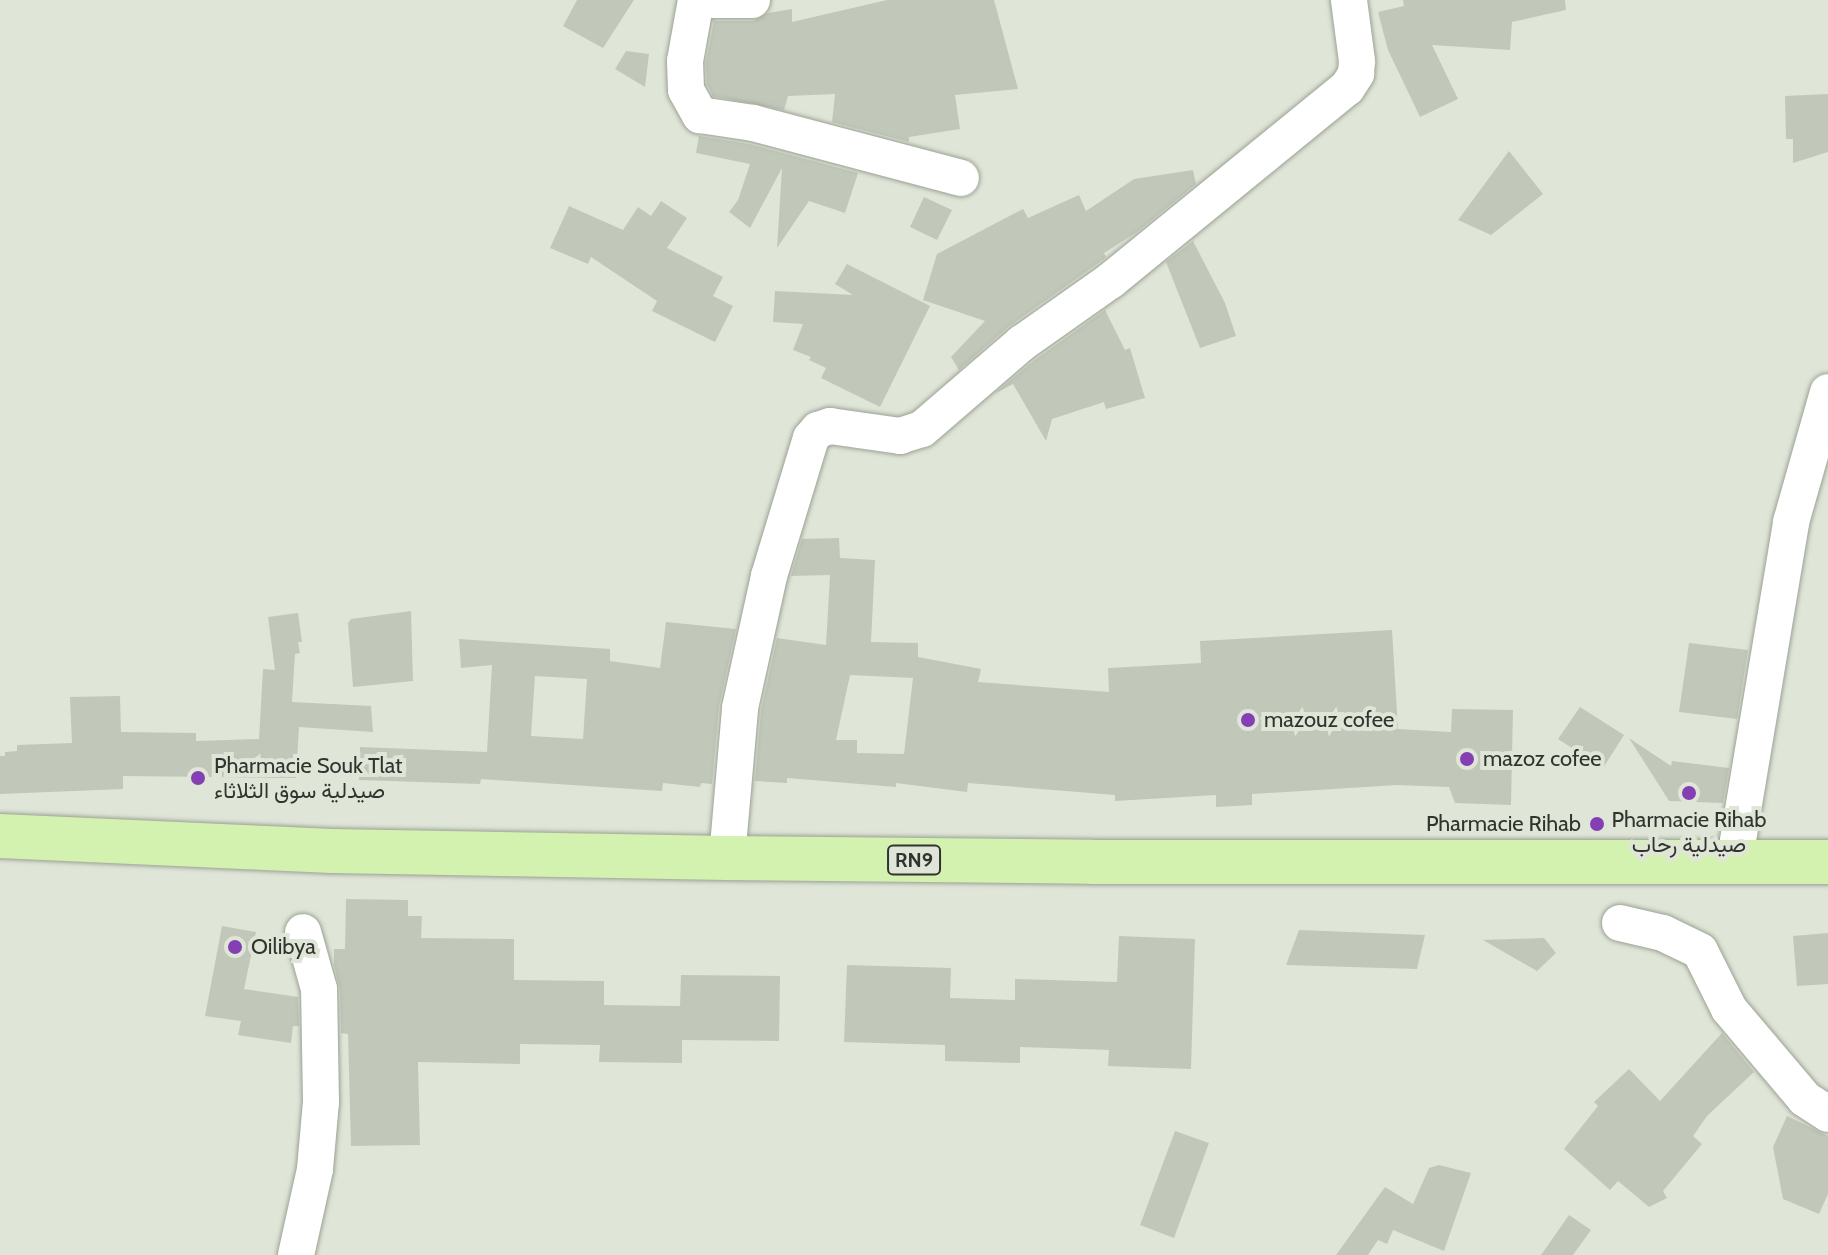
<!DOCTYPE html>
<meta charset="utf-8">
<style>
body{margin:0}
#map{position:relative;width:1828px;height:1255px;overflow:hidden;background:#dfe6d8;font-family:Cabin,Vazirmatn,sans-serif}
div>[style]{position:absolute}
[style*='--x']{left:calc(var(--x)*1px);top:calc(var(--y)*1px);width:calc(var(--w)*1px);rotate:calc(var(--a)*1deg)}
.building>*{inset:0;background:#c1c8ba}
.roads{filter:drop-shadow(0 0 2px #9ba294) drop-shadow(0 0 2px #9ba294)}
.minor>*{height:36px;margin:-18px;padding:0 18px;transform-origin:18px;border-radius:18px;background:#fff}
.major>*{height:44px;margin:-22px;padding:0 22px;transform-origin:22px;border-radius:22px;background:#d3f1af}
.dots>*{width:22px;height:22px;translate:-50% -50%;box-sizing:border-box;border:4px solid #dfe6d8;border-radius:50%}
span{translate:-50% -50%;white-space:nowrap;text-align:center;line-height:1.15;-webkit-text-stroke:8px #dfe6d8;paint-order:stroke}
.shield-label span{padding:2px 6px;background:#dfe6d8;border:2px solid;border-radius:6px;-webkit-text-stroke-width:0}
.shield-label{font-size:20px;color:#31342e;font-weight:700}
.poi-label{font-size:22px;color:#31342e}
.left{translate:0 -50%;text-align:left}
.right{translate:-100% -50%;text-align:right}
</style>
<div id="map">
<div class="building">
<div style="clip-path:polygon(577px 0,634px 0,603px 48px,563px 26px)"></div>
<div style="clip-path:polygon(887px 0,994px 0,1018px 89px,955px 95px,960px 129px,909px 137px,909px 142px,832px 122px,835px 94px,788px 96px,784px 110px,713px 96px,707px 84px,706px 63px,714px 21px,753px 21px,768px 13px,792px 9px,792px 22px)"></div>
<div style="clip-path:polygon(1403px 0,1565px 0,1566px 10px,1512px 22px,1510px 50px,1432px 45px,1458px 99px,1420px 117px,1388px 50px,1378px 12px,1404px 6px)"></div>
<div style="clip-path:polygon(626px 51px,649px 54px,645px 87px,615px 69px)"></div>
<div style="clip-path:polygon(1828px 94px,1828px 152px,1793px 163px,1793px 139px,1786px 139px,1785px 96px)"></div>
<div style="clip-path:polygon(699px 136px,749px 144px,858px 173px,845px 213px,809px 201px,777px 248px,782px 168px,750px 228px,729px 212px,738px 200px,750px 164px,696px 153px)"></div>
<div style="clip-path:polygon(1509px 151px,1543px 194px,1491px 235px,1458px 220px)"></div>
<div style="clip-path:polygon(1193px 170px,1196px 184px,1137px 232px,1104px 253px,1106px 257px,1097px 264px,1008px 327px,959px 370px,951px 357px,985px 321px,923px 300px,937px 254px,1023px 209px,1028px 218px,1079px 195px,1086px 211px,1134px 179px)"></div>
<div style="clip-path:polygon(924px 197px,952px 210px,937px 240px,910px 227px)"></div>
<div style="clip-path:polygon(661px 201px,687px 218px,667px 248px,723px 277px,713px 296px,733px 306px,715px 342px,652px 311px,657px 301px,591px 257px,588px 264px,550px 248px,569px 206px,623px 230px,638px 207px,651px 216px)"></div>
<div style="clip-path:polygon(1193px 241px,1225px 303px,1236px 336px,1200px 348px,1166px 262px)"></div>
<div style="clip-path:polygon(847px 264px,930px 306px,880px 407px,821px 378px,826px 368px,809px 360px,811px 357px,793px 350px,803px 324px,773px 322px,775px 291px,853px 295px,835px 284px)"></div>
<div style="clip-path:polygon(1105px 310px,1125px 350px,1130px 348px,1145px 398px,1106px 409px,1104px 402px,1052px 419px,1046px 441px,1013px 384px,994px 394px,1035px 360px)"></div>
<div style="clip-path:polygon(evenodd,839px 538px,840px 558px,875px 560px,871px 642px,918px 643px,918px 657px,981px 669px,978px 682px,1109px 692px,1108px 668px,1201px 663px,1200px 641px,1392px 630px,1398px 729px,1451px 732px,1452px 709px,1513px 710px,1511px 805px,1455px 803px,1449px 787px,1397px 785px,1252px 794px,1252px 805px,1216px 807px,1216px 795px,1115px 801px,1115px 795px,968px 783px,967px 792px,896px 783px,896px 787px,787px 778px,787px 783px,755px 781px,761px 711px,777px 638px,826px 645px,830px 575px,791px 576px,802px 539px,839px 538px,850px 675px,913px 678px,904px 754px,857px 753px,857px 740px,836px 740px,850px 675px)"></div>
<div style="clip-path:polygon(411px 611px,413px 681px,353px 687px,348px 623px,351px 619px)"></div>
<div style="clip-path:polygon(298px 613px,302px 642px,298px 642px,300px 653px,295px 654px,292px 702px,371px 706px,373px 732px,299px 727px,296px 778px,123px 776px,123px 789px,0 794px,0 756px,5px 756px,5px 752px,17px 751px,17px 745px,72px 743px,70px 697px,120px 696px,121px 732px,196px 733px,196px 741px,259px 739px,263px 669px,275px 670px,268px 617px)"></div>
<div style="clip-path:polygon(evenodd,666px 622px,736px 629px,719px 706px,712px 784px,701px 783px,700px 787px,663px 783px,662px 791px,481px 779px,480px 784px,359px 780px,360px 747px,487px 752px,492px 665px,461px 668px,459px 639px,610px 649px,610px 661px,660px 668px,666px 622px,535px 676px,587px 679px,583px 739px,531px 736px,535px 676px)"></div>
<div style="clip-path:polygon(1689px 643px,1748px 650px,1737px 719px,1679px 712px)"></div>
<div style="clip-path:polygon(1580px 707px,1624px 735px,1603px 768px,1558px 739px)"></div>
<div style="clip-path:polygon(1629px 738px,1671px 766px,1672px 761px,1729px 768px,1723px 803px,1669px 801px)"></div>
<div style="clip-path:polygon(346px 899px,408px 900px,408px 916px,422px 916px,421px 938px,514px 939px,514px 980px,604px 981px,604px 1005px,680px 1006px,681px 975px,780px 976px,779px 1041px,682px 1040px,682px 1063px,599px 1062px,600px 1045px,520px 1044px,520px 1064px,418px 1062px,420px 1145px,351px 1146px,348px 1034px,341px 1033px,340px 989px,334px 965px,334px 949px,345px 949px)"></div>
<div style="clip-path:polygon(222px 926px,256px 932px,244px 989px,298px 997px,299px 1026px,293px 1026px,291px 1043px,238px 1035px,241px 1021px,205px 1016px)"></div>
<div style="clip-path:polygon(1299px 930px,1425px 935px,1417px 969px,1286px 965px)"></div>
<div style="clip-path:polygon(1828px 933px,1828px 984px,1797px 986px,1793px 936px)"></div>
<div style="clip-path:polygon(1119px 936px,1195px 939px,1191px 1069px,1108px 1066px,1109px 1050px,1020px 1047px,1020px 1063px,945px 1061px,945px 1045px,844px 1042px,847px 965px,951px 968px,950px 998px,1015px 1000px,1015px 979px,1117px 982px)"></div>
<div style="clip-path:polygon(1544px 938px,1556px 953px,1537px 971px,1483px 940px)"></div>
<div style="clip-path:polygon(1722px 1033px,1754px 1072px,1707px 1116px,1693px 1136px,1702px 1144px,1663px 1191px,1667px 1198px,1649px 1207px,1618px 1181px,1610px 1190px,1564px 1149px,1598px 1106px,1594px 1102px,1629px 1069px,1660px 1101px)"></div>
<div style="clip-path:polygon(1787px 1116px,1828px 1136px,1828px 1194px,1819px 1214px,1783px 1199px,1773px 1147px)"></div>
<div style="clip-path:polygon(1175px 1131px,1209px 1143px,1174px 1238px,1140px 1225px)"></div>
<div style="clip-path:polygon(1439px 1165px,1471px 1173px,1444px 1251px,1393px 1230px,1387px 1244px,1378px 1240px,1368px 1255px,1336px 1255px,1385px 1187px,1413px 1204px,1429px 1168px)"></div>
<div style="clip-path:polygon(1569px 1215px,1591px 1230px,1573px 1255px,1541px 1255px)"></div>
</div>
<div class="roads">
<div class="minor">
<div style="--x:696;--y:0;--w:62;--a:100.2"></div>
<div style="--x:685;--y:61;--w:29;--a:88"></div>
<div style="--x:686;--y:90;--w:29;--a:61"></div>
<div style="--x:700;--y:115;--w:54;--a:8.6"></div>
<div style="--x:753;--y:123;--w:215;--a:14.8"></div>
<div style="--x:712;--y:0;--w:40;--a:0"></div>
<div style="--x:727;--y:858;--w:151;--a:-85"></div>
<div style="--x:740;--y:708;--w:135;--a:-77.6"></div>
<div style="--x:769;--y:576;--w:144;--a:-73.1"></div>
<div style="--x:811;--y:438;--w:11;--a:-49"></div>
<div style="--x:818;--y:430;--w:13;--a:-18"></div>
<div style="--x:830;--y:426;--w:71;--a:8.1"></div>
<div style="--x:900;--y:436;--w:23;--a:-18"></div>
<div style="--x:922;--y:429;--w:132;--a:-40.7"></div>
<div style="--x:1022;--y:343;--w:108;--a:-35.2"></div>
<div style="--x:1110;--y:281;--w:306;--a:-39.2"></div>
<div style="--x:1347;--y:88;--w:17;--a:-57"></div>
<div style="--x:1356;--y:74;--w:13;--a:-86"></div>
<div style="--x:1357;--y:61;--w:62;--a:-97.5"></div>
<div style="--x:1734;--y:864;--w:347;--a:-80.5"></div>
<div style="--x:1791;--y:522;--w:135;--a:-74.1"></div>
<div style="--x:1620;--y:923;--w:44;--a:13.1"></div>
<div style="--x:1663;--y:933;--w:41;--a:25.9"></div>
<div style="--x:1700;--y:951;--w:65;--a:63.4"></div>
<div style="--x:1729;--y:1009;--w:118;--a:49.8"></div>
<div style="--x:1805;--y:1099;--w:27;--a:33"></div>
<div style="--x:296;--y:1255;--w:88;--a:-77.5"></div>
<div style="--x:315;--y:1169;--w:67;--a:-84.9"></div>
<div style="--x:321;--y:1102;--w:113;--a:-91"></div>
<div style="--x:319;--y:989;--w:59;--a:-105.7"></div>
</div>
<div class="major">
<div style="--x:0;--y:836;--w:332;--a:2.6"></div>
<div style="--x:332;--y:851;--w:395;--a:1"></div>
<div style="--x:727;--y:858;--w:365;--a:0.6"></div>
<div style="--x:1092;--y:862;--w:736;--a:0"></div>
</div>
</div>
<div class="dots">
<div style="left:1248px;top:720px;background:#843fb3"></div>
<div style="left:1467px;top:759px;background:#843fb3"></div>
<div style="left:198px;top:778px;background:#843fb3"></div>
<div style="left:1689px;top:793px;background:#843fb3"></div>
<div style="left:1597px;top:824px;background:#843fb3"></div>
<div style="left:235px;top:947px;background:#843fb3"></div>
</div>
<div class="shield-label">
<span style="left:914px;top:860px">RN9</span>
</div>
<div class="poi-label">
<span class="left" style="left:1264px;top:720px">mazouz cofee</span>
<span class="left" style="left:1483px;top:759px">mazoz cofee</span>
<span class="left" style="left:214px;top:778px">Pharmacie Souk Tlat<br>صيدلية سوق الثلاثاء</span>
<span style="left:1689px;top:832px">Pharmacie Rihab<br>صيدلية رحاب</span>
<span class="right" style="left:1581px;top:824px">Pharmacie Rihab</span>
<span class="left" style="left:251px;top:947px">Oilibya</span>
</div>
</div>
